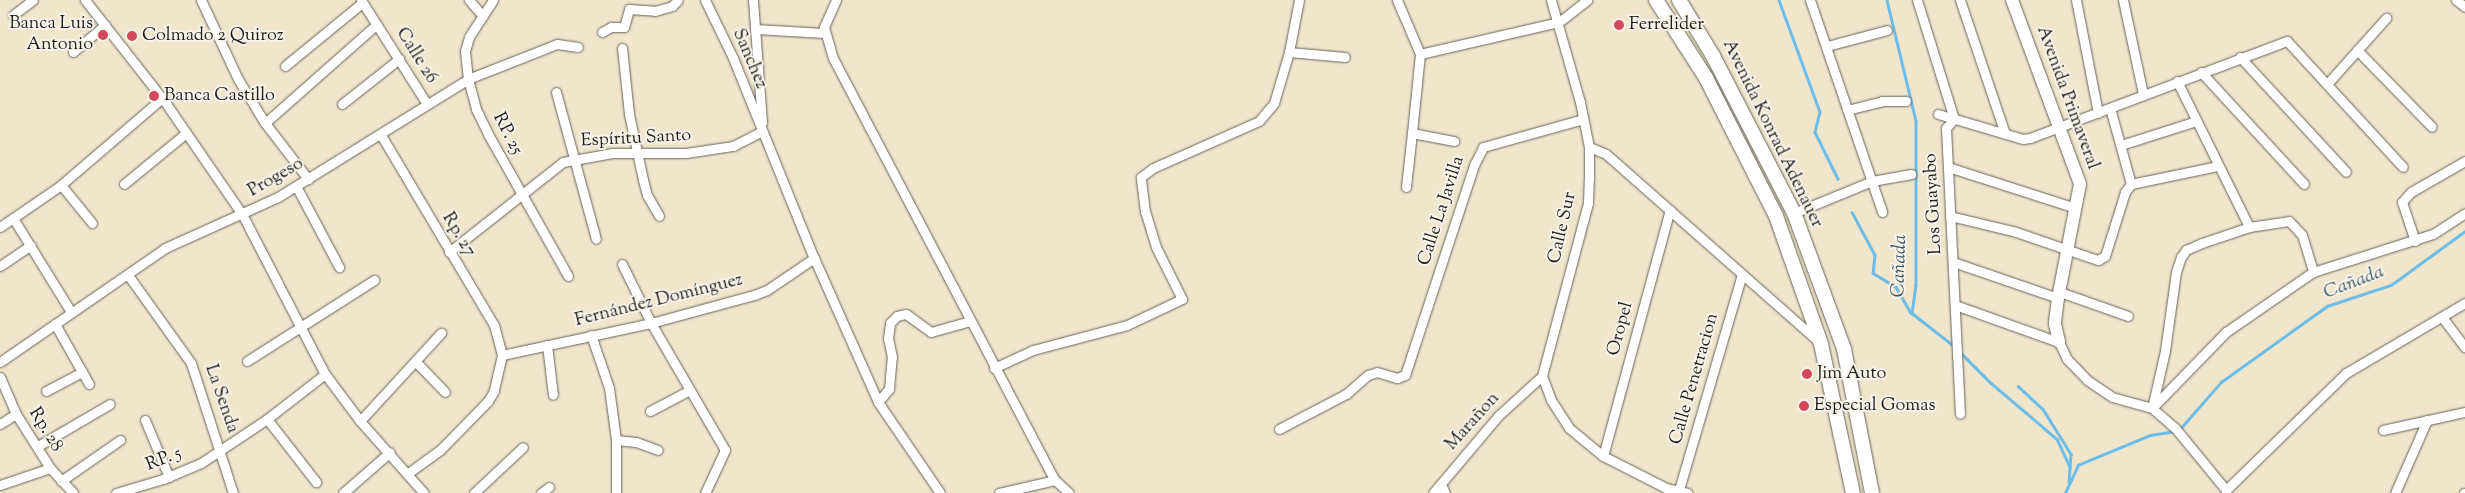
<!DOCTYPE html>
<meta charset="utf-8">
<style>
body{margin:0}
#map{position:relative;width:2465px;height:493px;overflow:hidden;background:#efe6cc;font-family:"Sorts Mill Goudy",serif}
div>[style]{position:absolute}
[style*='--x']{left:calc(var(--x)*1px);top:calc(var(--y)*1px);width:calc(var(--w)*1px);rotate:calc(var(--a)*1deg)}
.stream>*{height:2.5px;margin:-1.25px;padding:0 1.25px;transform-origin:1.25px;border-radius:1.25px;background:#6dbde8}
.roads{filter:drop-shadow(0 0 1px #66635a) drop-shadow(0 0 1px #66635a)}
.street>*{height:9px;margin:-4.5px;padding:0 4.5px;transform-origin:4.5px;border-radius:4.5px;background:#fff}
.secondary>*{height:12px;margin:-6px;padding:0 6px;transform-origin:6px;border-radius:6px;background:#fff}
.primary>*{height:14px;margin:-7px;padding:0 7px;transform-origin:7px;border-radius:7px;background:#fff}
.dots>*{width:14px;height:14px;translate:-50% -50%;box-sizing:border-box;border:2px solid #f7f3e8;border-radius:50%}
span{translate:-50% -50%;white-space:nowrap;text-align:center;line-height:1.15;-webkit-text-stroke:4px #f7f3e8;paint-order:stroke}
.poi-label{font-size:18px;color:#1c1c1c}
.right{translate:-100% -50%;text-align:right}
.left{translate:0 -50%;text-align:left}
.street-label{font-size:18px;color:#1c1c1c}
.water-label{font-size:19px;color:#385463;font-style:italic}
</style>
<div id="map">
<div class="stream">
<div style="--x:1779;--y:0;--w:119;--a:69.9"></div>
<div style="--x:1820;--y:112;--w:21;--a:104"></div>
<div style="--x:1815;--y:132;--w:52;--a:63.9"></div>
<div style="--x:1887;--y:0;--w:124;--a:76.5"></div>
<div style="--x:1916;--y:121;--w:164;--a:90"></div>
<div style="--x:1916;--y:285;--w:28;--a:98"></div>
<div style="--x:1912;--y:313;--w:53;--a:38.2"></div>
<div style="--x:1852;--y:212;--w:49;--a:61.9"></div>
<div style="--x:1875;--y:255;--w:18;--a:96"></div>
<div style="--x:1873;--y:273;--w:27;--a:31"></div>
<div style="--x:1896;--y:287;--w:30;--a:60"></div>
<div style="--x:1960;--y:352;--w:44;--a:45"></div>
<div style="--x:1991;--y:383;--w:87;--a:40.3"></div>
<div style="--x:2057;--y:439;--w:31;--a:65"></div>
<div style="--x:2018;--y:386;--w:34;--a:43"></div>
<div style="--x:2043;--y:409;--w:53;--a:58.1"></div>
<div style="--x:2071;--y:454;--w:28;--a:94"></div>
<div style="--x:2179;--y:430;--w:64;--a:-48.8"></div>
<div style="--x:2221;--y:382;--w:130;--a:-35.6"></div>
<div style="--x:2327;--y:306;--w:67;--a:-18.2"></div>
<div style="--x:2391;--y:285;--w:92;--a:-36.1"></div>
<div style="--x:2065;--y:493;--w:31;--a:-65"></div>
<div style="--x:2078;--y:465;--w:78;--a:-22.6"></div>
<div style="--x:2150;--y:435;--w:24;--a:-9"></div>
</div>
<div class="roads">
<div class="street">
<div style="--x:85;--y:0;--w:130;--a:51.9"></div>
<div style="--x:165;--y:102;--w:136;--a:55.5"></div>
<div style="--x:242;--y:214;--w:180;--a:62.6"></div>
<div style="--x:325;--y:374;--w:59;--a:53.3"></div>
<div style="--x:360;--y:421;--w:96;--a:48.4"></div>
<div style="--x:201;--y:0;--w:87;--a:64.9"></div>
<div style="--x:238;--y:79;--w:52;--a:58.5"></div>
<div style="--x:265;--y:123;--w:71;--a:52.5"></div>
<div style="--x:361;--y:0;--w:123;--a:57.6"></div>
<div style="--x:469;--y:0;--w:21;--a:49"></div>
<div style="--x:493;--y:0;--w:44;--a:123"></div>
<div style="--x:469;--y:37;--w:15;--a:106"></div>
<div style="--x:465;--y:51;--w:28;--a:84"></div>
<div style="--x:468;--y:79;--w:31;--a:75"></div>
<div style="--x:476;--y:109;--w:28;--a:64"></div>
<div style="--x:488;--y:134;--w:163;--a:60.6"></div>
<div style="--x:705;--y:0;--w:64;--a:64.2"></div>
<div style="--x:733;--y:58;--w:216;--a:68"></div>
<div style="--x:814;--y:258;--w:158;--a:66"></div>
<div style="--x:878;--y:402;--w:110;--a:55.7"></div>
<div style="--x:753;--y:0;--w:123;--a:85.8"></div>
<div style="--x:836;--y:0;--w:30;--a:114"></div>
<div style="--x:824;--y:27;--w:32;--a:74"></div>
<div style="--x:833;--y:58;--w:477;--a:62.3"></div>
<div style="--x:1299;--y:0;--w:53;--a:100.9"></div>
<div style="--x:1289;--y:52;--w:56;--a:5.1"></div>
<div style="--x:1397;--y:0;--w:59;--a:66.9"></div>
<div style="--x:1420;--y:54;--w:79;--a:95.8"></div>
<div style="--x:1412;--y:133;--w:43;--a:10.8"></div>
<div style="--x:1810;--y:0;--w:224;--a:71.2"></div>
<div style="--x:1917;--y:0;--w:125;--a:72.7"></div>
<div style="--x:1954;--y:119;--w:12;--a:132"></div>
<div style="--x:1946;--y:128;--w:286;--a:87.2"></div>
<div style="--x:1960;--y:0;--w:141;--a:71.4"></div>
<div style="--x:2076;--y:0;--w:115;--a:79"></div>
<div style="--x:2123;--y:0;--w:96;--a:78"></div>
<div style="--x:2456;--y:0;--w:11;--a:38"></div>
<div style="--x:13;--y:15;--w:25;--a:-37"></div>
<div style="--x:755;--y:29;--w:69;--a:3.3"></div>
<div style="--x:602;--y:32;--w:10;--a:-29"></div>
<div style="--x:611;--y:27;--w:13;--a:0"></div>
<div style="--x:624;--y:27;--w:19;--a:-74"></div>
<div style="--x:629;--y:9;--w:26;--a:4"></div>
<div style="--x:655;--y:11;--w:18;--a:-16"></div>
<div style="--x:672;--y:6;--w:8;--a:-45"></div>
<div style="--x:1827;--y:46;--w:62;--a:-14.9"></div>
<div style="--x:622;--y:48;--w:66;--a:83.9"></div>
<div style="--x:629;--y:114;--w:67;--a:78"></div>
<div style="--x:643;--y:180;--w:16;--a:75"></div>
<div style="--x:647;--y:195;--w:24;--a:60"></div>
<div style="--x:2357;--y:50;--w:107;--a:45.8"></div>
<div style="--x:73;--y:52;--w:42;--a:-40.2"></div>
<div style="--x:1420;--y:54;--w:143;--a:-13"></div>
<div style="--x:1559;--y:22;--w:36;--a:-38"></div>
<div style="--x:2240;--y:57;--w:156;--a:47.3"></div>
<div style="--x:285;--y:66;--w:99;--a:-39.3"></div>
<div style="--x:2201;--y:72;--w:152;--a:47.4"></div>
<div style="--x:2177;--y:81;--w:163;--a:63.7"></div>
<div style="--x:2327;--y:84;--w:89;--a:-48.2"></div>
<div style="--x:556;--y:92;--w:152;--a:74.8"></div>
<div style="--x:342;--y:104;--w:73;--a:-38.3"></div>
<div style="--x:2110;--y:108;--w:79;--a:74.6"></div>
<div style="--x:1847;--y:110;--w:36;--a:-14"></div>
<div style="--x:1882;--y:101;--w:24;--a:0"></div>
<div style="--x:1938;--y:114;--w:89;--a:16.4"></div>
<div style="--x:2023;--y:139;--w:7;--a:-8"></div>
<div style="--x:2030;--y:138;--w:275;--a:-20.7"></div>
<div style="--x:2287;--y:41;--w:171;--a:47.4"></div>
<div style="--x:265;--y:123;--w:149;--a:-41.5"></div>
<div style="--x:381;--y:135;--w:221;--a:59.3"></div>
<div style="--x:494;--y:325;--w:31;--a:75"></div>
<div style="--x:502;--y:355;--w:37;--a:103"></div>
<div style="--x:494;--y:391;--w:12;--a:121"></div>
<div style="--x:488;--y:401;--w:69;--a:134.4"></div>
<div style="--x:440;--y:450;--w:39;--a:144"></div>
<div style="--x:2121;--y:145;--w:79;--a:-17.7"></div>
<div style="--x:1589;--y:147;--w:18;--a:22"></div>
<div style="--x:1606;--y:154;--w:284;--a:41.4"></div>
<div style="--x:1948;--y:167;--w:134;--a:17.8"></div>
<div style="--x:124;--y:184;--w:80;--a:-39.4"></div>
<div style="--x:61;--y:185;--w:49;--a:50.8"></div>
<div style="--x:296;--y:186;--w:92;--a:62"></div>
<div style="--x:1406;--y:187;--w:54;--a:-83.7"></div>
<div style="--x:1794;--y:213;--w:84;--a:-22.3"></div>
<div style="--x:1872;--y:181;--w:40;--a:-10"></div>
<div style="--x:1950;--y:216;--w:68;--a:13.6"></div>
<div style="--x:2016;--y:232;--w:87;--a:18.9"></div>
<div style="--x:2098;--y:260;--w:8;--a:-30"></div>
<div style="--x:2105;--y:256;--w:67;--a:-72.6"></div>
<div style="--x:2125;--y:192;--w:10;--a:-53"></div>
<div style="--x:2131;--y:184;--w:89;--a:-11.7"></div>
<div style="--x:13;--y:218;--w:110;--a:58.3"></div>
<div style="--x:0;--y:227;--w:74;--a:-34.5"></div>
<div style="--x:61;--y:185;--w:133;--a:-40.7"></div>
<div style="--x:2415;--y:241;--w:41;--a:-108.4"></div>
<div style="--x:2402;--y:202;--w:13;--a:-48"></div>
<div style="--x:2411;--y:192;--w:62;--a:-29.9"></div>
<div style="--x:449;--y:252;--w:145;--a:-38.3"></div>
<div style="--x:563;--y:162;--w:50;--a:-10.4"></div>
<div style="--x:612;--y:153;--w:74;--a:0"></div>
<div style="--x:686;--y:153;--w:48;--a:-8.5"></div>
<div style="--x:733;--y:146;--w:33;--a:-27"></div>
<div style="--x:1953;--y:262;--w:111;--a:18.9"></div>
<div style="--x:622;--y:264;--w:66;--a:63.8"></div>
<div style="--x:651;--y:323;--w:147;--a:59.8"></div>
<div style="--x:725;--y:450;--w:47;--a:114.9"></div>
<div style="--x:0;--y:266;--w:37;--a:-34"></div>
<div style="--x:128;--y:275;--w:108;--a:54.4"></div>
<div style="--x:191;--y:363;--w:137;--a:72.1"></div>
<div style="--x:2060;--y:292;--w:72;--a:19.4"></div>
<div style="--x:1955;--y:305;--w:110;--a:19.6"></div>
<div style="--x:2059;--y:342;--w:19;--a:65"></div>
<div style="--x:2067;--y:359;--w:29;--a:46"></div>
<div style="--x:2087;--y:380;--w:30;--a:34"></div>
<div style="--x:2112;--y:397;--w:41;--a:15.4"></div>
<div style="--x:2152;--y:408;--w:106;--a:-45.8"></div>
<div style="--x:2226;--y:332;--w:106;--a:-34.6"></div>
<div style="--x:2313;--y:272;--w:126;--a:-17.6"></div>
<div style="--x:2433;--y:234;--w:38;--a:-33"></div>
<div style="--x:2442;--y:317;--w:38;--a:53"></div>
<div style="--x:55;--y:324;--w:69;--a:60.5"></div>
<div style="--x:591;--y:335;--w:56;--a:71.2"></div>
<div style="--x:609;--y:388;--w:52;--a:82.3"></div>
<div style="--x:616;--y:440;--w:53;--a:90"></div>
<div style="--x:547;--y:345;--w:50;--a:83.2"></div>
<div style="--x:502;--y:355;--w:152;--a:-12.1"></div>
<div style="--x:651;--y:323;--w:107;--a:-15.2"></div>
<div style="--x:754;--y:295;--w:14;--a:-21"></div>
<div style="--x:767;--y:290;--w:57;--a:-34.2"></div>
<div style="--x:247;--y:361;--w:151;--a:-32.5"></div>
<div style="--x:415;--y:361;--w:43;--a:45.9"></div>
<div style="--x:0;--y:362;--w:201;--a:-34.6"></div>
<div style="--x:165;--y:248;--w:124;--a:-24.3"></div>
<div style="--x:278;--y:197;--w:224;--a:-31.8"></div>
<div style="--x:468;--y:79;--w:96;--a:-21.5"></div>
<div style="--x:557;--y:44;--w:21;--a:8"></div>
<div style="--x:994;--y:368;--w:43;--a:-24.8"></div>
<div style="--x:1033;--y:350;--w:97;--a:-14.9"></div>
<div style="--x:1127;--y:325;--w:61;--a:-25.3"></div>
<div style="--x:1182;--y:299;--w:58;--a:-116.6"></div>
<div style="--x:1156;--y:247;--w:37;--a:-107"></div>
<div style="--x:1145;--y:212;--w:35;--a:-97"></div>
<div style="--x:1141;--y:177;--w:15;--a:-37"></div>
<div style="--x:1153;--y:168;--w:116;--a:-23.9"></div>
<div style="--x:1259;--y:121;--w:23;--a:-50"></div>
<div style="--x:1274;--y:103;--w:53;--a:-73.6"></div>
<div style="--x:1542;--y:376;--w:179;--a:-75.1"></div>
<div style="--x:1588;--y:203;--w:24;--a:-88"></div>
<div style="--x:1589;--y:179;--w:32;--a:-90"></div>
<div style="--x:1589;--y:147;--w:46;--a:-101.3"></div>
<div style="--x:1580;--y:102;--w:106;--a:-105.9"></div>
<div style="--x:1542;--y:376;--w:26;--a:69"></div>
<div style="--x:1551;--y:400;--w:33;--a:57"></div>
<div style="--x:1569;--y:428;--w:44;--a:39.5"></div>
<div style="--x:1603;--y:456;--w:71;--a:26.9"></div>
<div style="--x:1666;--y:488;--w:22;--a:13"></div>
<div style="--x:0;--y:377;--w:40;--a:66.6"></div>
<div style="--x:16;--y:414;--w:64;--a:57.8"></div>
<div style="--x:50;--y:468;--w:34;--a:47"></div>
<div style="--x:46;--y:391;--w:41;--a:-27.8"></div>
<div style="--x:878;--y:402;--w:17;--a:-50"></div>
<div style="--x:889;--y:389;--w:32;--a:-85"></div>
<div style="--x:892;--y:357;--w:19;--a:-102"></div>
<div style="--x:888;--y:338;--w:15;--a:-82"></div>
<div style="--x:890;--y:323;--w:10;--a:-45"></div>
<div style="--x:897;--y:316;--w:9;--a:-13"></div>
<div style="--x:906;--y:314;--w:31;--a:36"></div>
<div style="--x:931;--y:332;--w:41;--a:-15.8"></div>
<div style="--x:650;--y:411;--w:45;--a:-27.7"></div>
<div style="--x:267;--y:419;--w:80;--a:52.1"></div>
<div style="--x:145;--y:420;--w:62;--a:67.2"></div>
<div style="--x:360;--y:421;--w:120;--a:-47.4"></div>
<div style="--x:0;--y:424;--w:19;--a:-32"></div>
<div style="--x:1279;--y:429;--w:76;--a:-27.6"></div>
<div style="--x:1346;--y:394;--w:29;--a:-41"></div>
<div style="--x:1368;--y:375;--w:9;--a:-18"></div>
<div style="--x:1377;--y:372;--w:21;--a:17"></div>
<div style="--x:1397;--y:378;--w:9;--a:-21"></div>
<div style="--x:1405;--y:375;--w:221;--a:-71.8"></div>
<div style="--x:1474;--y:165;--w:20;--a:-63"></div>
<div style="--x:1483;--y:147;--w:104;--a:-15.6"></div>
<div style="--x:2383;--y:430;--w:84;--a:-12.4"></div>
<div style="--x:616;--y:440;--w:20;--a:6"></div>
<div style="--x:636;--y:442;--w:23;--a:20"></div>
<div style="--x:38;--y:446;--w:83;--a:-30.3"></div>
<div style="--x:1603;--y:456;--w:255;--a:-74.8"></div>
<div style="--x:61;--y:481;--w:72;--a:-34.8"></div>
<div style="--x:1441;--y:484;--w:10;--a:66"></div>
<div style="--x:0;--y:485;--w:53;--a:-18.8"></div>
<div style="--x:2226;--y:490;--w:80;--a:-129.4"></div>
<div style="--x:2175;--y:428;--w:30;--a:-139"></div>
<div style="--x:2152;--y:408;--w:58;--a:-77.2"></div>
<div style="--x:2165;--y:351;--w:80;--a:-82.1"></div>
<div style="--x:2176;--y:272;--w:16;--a:-72"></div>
<div style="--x:2181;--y:257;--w:9;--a:-54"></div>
<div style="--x:2186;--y:250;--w:17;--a:-24"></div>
<div style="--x:2202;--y:243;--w:50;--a:-18.8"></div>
<div style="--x:2249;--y:227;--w:40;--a:-8.5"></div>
<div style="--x:2289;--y:221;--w:19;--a:47"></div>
<div style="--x:2302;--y:235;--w:39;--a:73"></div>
<div style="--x:116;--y:493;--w:49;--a:-16.6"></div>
<div style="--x:163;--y:479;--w:41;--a:-22.8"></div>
<div style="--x:201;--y:463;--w:79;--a:-33.7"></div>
<div style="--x:267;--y:419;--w:73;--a:-37.8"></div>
<div style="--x:343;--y:493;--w:62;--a:-41.1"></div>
<div style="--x:474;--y:493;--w:67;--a:-43.2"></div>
<div style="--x:541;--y:493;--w:10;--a:-37"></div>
<div style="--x:999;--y:493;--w:57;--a:-13.1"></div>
<div style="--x:1055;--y:480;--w:19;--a:43"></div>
<div style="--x:1433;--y:493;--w:101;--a:-49.8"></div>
<div style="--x:1498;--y:416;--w:59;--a:-42.3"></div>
<div style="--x:1678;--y:493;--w:228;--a:-73.7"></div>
<div style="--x:2226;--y:493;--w:3;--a:-90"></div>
<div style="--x:2226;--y:490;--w:168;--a:-44.3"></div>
<div style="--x:2346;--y:373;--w:138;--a:-30.5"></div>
<div style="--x:2395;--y:493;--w:80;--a:-66.3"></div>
<div style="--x:2464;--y:493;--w:1;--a:0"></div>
</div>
<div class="secondary">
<div style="--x:2012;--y:0;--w:196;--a:69.7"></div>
<div style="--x:2080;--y:184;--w:116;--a:100.9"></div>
<div style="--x:2058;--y:298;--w:26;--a:97"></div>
<div style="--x:2055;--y:324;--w:18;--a:77"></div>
</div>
<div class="primary">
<div style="--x:1656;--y:0;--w:93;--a:57.3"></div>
<div style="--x:1706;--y:78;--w:155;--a:63.1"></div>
<div style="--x:1776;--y:216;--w:136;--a:70.6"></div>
<div style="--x:1821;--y:344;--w:152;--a:77.9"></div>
<div style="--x:1679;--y:0;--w:66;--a:58.7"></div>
<div style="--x:1713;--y:56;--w:177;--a:62.7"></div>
<div style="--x:1794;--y:213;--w:145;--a:69.8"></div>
<div style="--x:1844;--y:349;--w:147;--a:79"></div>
</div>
</div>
<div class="dots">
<div style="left:1619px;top:25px;background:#d1495b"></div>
<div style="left:103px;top:35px;background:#d1495b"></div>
<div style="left:132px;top:36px;background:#d1495b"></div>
<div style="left:154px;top:96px;background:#d1495b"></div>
<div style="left:1807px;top:374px;background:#d1495b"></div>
<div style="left:1804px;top:406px;background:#d1495b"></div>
</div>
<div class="poi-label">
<span class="right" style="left:93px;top:35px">Banca Luis<br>Antonio</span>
<span class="left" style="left:1629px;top:25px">Ferrelider</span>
<span class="left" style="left:142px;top:36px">Colmado 2 Quiroz</span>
<span class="left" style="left:164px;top:96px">Banca Castillo</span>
<span class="left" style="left:1817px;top:374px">Jim Auto</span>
<span class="left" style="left:1814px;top:406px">Especial Gomas</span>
</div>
<div class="street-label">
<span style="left:416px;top:56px;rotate:58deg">Calle 26</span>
<span style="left:749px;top:59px;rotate:67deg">Sanchez</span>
<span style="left:2067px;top:98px;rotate:70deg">Avenida Primaveral</span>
<span style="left:507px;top:134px;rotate:63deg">RP. 25</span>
<span style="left:1772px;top:134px;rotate:64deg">Avenida Konrad Adenauer</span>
<span style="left:636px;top:139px;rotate:-3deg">Espíritu Santo</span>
<span style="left:276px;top:178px;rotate:-30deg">Progeso</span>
<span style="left:1934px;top:204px;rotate:-93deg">Los Guayabo</span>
<span style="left:1442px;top:211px;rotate:-72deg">Calle La Javilla</span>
<span style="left:1563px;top:228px;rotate:-77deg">Calle Sur</span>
<span style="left:458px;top:235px;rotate:59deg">Rp. 27</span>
<span style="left:659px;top:301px;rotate:-14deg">Fernández Domínguez</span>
<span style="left:1621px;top:329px;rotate:-75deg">Oropel</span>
<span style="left:1695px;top:379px;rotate:-74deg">Calle Penetracion</span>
<span style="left:221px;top:399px;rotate:71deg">La Senda</span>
<span style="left:1473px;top:422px;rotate:-48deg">Marañon</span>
<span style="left:45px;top:430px;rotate:58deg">Rp. 28</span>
<span style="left:164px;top:460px;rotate:-21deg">RP. 5</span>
</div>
<div class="water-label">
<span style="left:1900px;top:266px;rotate:-88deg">Cañada</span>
<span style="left:2354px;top:283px;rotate:-21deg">Cañada</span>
</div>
</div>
